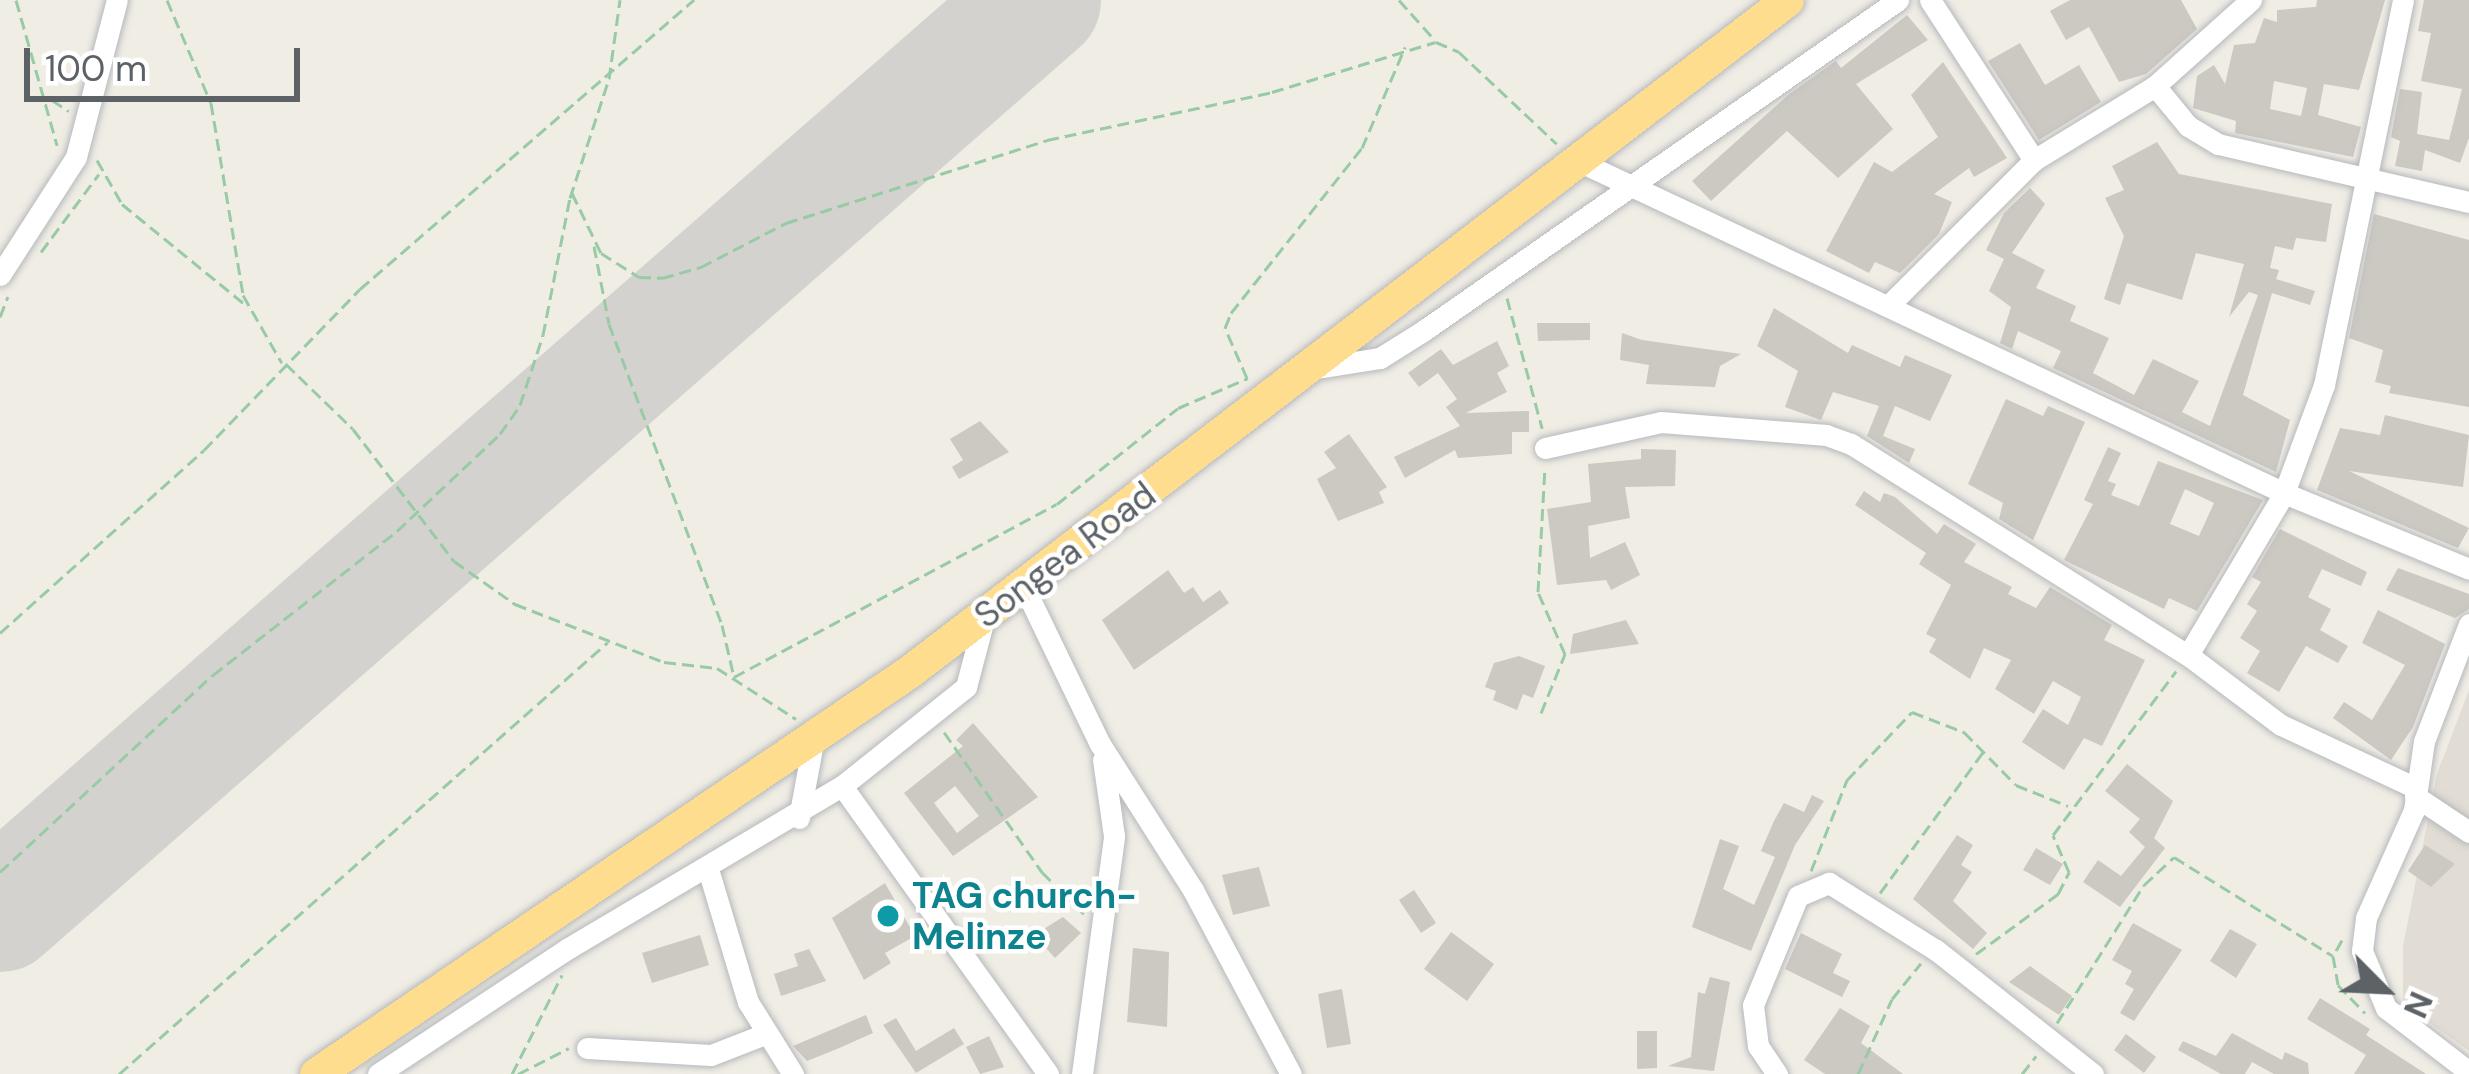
<!DOCTYPE html>
<style>
body{margin:0}
#map{position:relative;width:2469px;height:1074px;overflow:hidden;background:#f0ede5;font-family:"DM Sans",sans-serif}
div>[style]{position:absolute}
[style*='--x']{left:calc(var(--x)*1px);top:calc(var(--y)*1px);width:calc(var(--w)*1px);rotate:calc(var(--a)*1deg)}
.education>*{inset:0;background:#e1dcd4}
.runway>*{height:123px;margin:-61.5px;padding:0 61.5px;transform-origin:61.5px;border-radius:61.5px;background:#d3d2ce}
.building>*{inset:0;background:#ccc8c2}
.path>*{height:3px;margin-top:-1.5px;transform-origin:0;background:repeating-linear-gradient(90deg,#98cba5 0 12px,transparent 0 18px)}
.roads{filter:drop-shadow(0 0 3px #b6b9bd) drop-shadow(0 0 3px #b6b9bd)}
.minor>*{height:21px;margin:-10.5px;padding:0 10.5px;transform-origin:10.5px;border-radius:10.5px;background:#fff}
.highway>*{height:33px;margin:-16.5px;padding:0 16.5px;transform-origin:16.5px;border-radius:16.5px;background:#ffdd8e}
.dots>*{width:33px;height:33px;translate:-50% -50%;box-sizing:border-box;border:6px solid #fff;border-radius:50%}
span{translate:-50% -50%;white-space:nowrap;text-align:center;line-height:1.15;-webkit-text-stroke:9px #fff;paint-order:stroke}
.street-label{font-size:36px;color:#5d6267}
.culture-label{font-size:36px;color:#0d838f;font-weight:700}
.left{translate:0 -50%;text-align:left}
.north{position:absolute;left:2325px;top:930px;width:120px;height:120px;-webkit-text-stroke:9px #fff;paint-order:stroke;rotate:114deg;font-size:33px;font-weight:700;line-height:48px;text-align:center;color:#5d6267}
.north::after{content:'';display:block;margin:auto;width:42px;height:54px;background:#5d6267;clip-path:polygon(50% 0,100% 100%,50% 72%,0 100%)}
.scale{position:absolute;left:24px;top:48px;width:276px;height:54px;box-sizing:border-box;border:6px solid #5d6267;border-top:0;padding-left:15px;font-size:36px;line-height:42px;white-space:nowrap;color:#5d6267;-webkit-text-stroke:9px #fff;paint-order:stroke}
</style>
<div id="map">
<div class="education">
<div style="clip-path:polygon(2469px 690px,2469px 1051px,2403px 1004px,2403px 946px,2437px 774px)"></div>
</div>
<div class="runway">
<div style="--x:0;--y:910;--w:1381;--a:-41.21"></div>
</div>
<div class="building">
<div style="clip-path:polygon(2070px 0,2181px 0,2197px 29px,2146px 74px,2119px 82px,2089px 27px,2066px 40px,2050px 11px)"></div>
<div style="clip-path:polygon(evenodd,2317px 0,2385px 0,2359px 90px,2324px 84px,2318px 115px,2361px 127px,2353px 157px,2235px 133px,2236px 121px,2193px 108px,2197px 76px,2214px 65px,2225px 84px,2234px 45px,2255px 43px,2264px 18px,2277px 22px,2277px 10px,2316px 7px,2317px 0,2274px 81px,2307px 88px,2301px 116px,2270px 109px,2274px 81px)"></div>
<div style="clip-path:polygon(2424px 0,2469px 0,2469px 138px,2460px 163px,2425px 150px,2422px 171px,2395px 166px,2400px 141px,2391px 137px,2400px 89px,2422px 92px,2417px 134px,2449px 140px,2462px 89px,2421px 81px,2431px 33px,2418px 31px)"></div>
<div style="clip-path:polygon(1907px 15px,1928px 40px,1856px 84px,1893px 129px,1838px 178px,1787px 131px,1711px 201px,1692px 181px,1788px 95px,1836px 61px,1841px 68px)"></div>
<div style="clip-path:polygon(2020px 43px,2045px 85px,2079px 65px,2101px 102px,2039px 140px,1988px 61px)"></div>
<div style="clip-path:polygon(1943px 62px,2007px 158px,1974px 177px,1969px 168px,1934px 194px,1952px 202px,1939px 234px,1900px 273px,1875px 262px,1869px 273px,1826px 251px,1874px 162px,1892px 172px,1938px 137px,1911px 95px)"></div>
<div style="clip-path:polygon(2157px 142px,2179px 174px,2332px 204px,2326px 242px,2296px 238px,2293px 250px,2275px 246px,2270px 268px,2279px 270px,2276px 279px,2315px 291px,2310px 305px,2272px 293px,2243px 395px,2290px 420px,2276px 472px,2053px 368px,2061px 351px,2018px 331px,2012px 349px,2000px 343px,2011px 307px,1989px 291px,2004px 259px,1986px 250px,2004px 213px,2030px 188px,2045px 204px,2012px 253px,2045px 270px,2036px 288px,2076px 306px,2070px 321px,2109px 338px,2093px 373px,2134px 395px,2153px 359px,2199px 381px,2182px 412px,2210px 426px,2258px 295px,2249px 292px,2229px 317px,2244px 264px,2196px 253px,2182px 300px,2127px 283px,2120px 305px,2104px 299px,2124px 236px,2105px 198px,2124px 190px,2112px 166px)"></div>
<div style="clip-path:polygon(2374px 214px,2469px 240px,2469px 407px,2389px 393px,2391px 386px,2375px 382px,2383px 350px,2349px 338px)"></div>
<div style="clip-path:polygon(1774px 308px,1848px 353px,1852px 345px,1900px 367px,1905px 355px,1952px 375px,1930px 421px,1895px 406px,1883px 436px,1915px 449px,1909px 463px,1867px 436px,1879px 406px,1833px 392px,1821px 420px,1785px 407px,1798px 371px,1757px 346px)"></div>
<div style="clip-path:polygon(1537px 323px,1590px 323px,1590px 340px,1538px 341px)"></div>
<div style="clip-path:polygon(1622px 333px,1642px 340px,1741px 354px,1720px 366px,1715px 387px,1646px 384px,1649px 365px,1620px 360px)"></div>
<div style="clip-path:polygon(1497px 341px,1509px 366px,1497px 373px,1507px 392px,1466px 413px,1529px 411px,1529px 432px,1512px 432px,1512px 454px,1458px 458px,1455px 450px,1405px 478px,1394px 457px,1460px 426px,1446px 407px,1457px 399px,1438px 373px,1419px 387px,1408px 373px,1441px 349px,1453px 365px)"></div>
<div style="clip-path:polygon(2006px 399px,2043px 416px,2048px 406px,2085px 422px,2033px 540px,1999px 519px,2003px 503px,1968px 484px)"></div>
<div style="clip-path:polygon(2385px 415px,2469px 435px,2463px 487px,2349px 471px,2469px 528px,2458px 548px,2317px 490px,2340px 428px,2380px 435px)"></div>
<div style="clip-path:polygon(980px 421px,1009px 452px,959px 479px,952px 467px,963px 460px,950px 439px)"></div>
<div style="clip-path:polygon(1349px 434px,1387px 487px,1379px 492px,1384px 503px,1338px 521px,1317px 479px,1336px 468px,1324px 452px)"></div>
<div style="clip-path:polygon(evenodd,2108px 447px,2121px 453px,2108px 481px,2116px 484px,2111px 495px,2139px 506px,2158px 461px,2263px 500px,2197px 611px,2169px 598px,2164px 609px,2064px 560px,2093px 504px,2084px 500px,2108px 447px,2185px 489px,2214px 503px,2199px 536px,2170px 524px,2185px 489px)"></div>
<div style="clip-path:polygon(1641px 449px,1676px 450px,1675px 486px,1625px 487px,1630px 518px,1588px 526px,1590px 558px,1625px 542px,1640px 575px,1611px 590px,1606px 580px,1557px 585px,1547px 509px,1591px 502px,1588px 464px,1641px 459px)"></div>
<div style="clip-path:polygon(1864px 491px,1880px 502px,1884px 493px,1895px 497px,1937px 534px,1944px 524px,1976px 544px,1964px 562px,2012px 587px,2008px 594px,2036px 608px,2050px 587px,2112px 625px,2104px 640px,2145px 660px,2102px 746px,2084px 738px,2064px 770px,2022px 742px,2043px 709px,2068px 725px,2081px 697px,2053px 681px,2034px 714px,1995px 689px,2011px 660px,1984px 648px,1970px 679px,1929px 652px,1936px 639px,1926px 634px,1951px 585px,1919px 564px,1926px 553px,1855px 505px)"></div>
<div style="clip-path:polygon(2280px 529px,2367px 572px,2361px 586px,2322px 569px,2308px 597px,2331px 609px,2320px 630px,2348px 646px,2338px 663px,2306px 646px,2279px 692px,2247px 673px,2260px 651px,2240px 638px,2257px 611px,2247px 604px,2261px 582px,2252px 577px)"></div>
<div style="clip-path:polygon(2398px 568px,2469px 594px,2469px 609px,2455px 618px,2386px 590px)"></div>
<div style="clip-path:polygon(1168px 570px,1184px 593px,1193px 587px,1203px 602px,1220px 590px,1229px 603px,1134px 670px,1102px 620px)"></div>
<div style="clip-path:polygon(2378px 610px,2445px 644px,2413px 727px,2391px 760px,2333px 718px,2344px 702px,2372px 720px,2405px 665px,2362px 643px)"></div>
<div style="clip-path:polygon(1626px 620px,1639px 644px,1570px 654px,1573px 634px)"></div>
<div style="clip-path:polygon(1519px 656px,1545px 666px,1533px 698px,1523px 694px,1517px 710px,1493px 700px,1496px 691px,1485px 687px,1494px 663px)"></div>
<div style="clip-path:polygon(evenodd,973px 723px,1038px 797px,953px 856px,904px 793px,963px 746px,956px 740px,973px 723px,955px 786px,979px 816px,957px 833px,934px 803px,955px 786px)"></div>
<div style="clip-path:polygon(2127px 764px,2173px 801px,2154px 838px,2165px 848px,2120px 907px,2083px 882px,2098px 860px,2121px 876px,2145px 847px,2129px 832px,2140px 819px,2105px 791px)"></div>
<div style="clip-path:polygon(1812px 795px,1824px 801px,1795px 845px,1751px 951px,1692px 927px,1720px 839px,1739px 846px,1723px 889px,1754px 905px,1775px 857px,1761px 851px,1774px 821px,1784px 803px,1804px 812px)"></div>
<div style="clip-path:polygon(1957px 835px,1973px 845px,1961px 865px,1972px 872px,1953px 901px,1987px 933px,1973px 949px,1913px 899px)"></div>
<div style="clip-path:polygon(2425px 845px,2455px 864px,2431px 887px,2408px 871px)"></div>
<div style="clip-path:polygon(2036px 848px,2063px 864px,2050px 885px,2023px 870px)"></div>
<div style="clip-path:polygon(1259px 867px,1270px 906px,1233px 915px,1222px 875px)"></div>
<div style="clip-path:polygon(885px 883px,915px 936px,885px 953px,891px 963px,864px 980px,832px 918px)"></div>
<div style="clip-path:polygon(1414px 890px,1436px 923px,1421px 933px,1399px 900px)"></div>
<div style="clip-path:polygon(1063px 917px,1081px 933px,1055px 958px,1034px 935px)"></div>
<div style="clip-path:polygon(2133px 923px,2182px 950px,2134px 1021px,2120px 1013px,2134px 989px,2125px 984px,2132px 971px,2112px 960px)"></div>
<div style="clip-path:polygon(2230px 929px,2257px 944px,2236px 978px,2210px 961px)"></div>
<div style="clip-path:polygon(1451px 932px,1494px 964px,1467px 1001px,1424px 969px)"></div>
<div style="clip-path:polygon(1801px 933px,1842px 954px,1833px 973px,1850px 981px,1842px 997px,1785px 969px)"></div>
<div style="clip-path:polygon(700px 935px,709px 965px,652px 983px,642px 953px)"></div>
<div style="clip-path:polygon(1133px 948px,1169px 952px,1167px 1027px,1127px 1022px)"></div>
<div style="clip-path:polygon(809px 949px,826px 981px,781px 996px,774px 974px,798px 966px,794px 954px)"></div>
<div style="clip-path:polygon(2030px 966px,2072px 996px,2059px 1015px,2009px 982px)"></div>
<div style="clip-path:polygon(1710px 977px,1730px 982px,1714px 1071px,1668px 1066px,1691px 1057px,1698px 992px,1705px 994px)"></div>
<div style="clip-path:polygon(1342px 989px,1351px 1044px,1327px 1048px,1318px 994px)"></div>
<div style="clip-path:polygon(2320px 998px,2370px 1029px,2366px 1035px,2426px 1074px,2354px 1074px,2366px 1055px,2307px 1019px)"></div>
<div style="clip-path:polygon(1840px 1008px,1870px 1026px,1861px 1043px,1903px 1074px,1825px 1074px,1804px 1060px)"></div>
<div style="clip-path:polygon(866px 1015px,873px 1033px,837px 1049px,807px 1061px,793px 1046px)"></div>
<div style="clip-path:polygon(896px 1018px,916px 1051px,954px 1028px,964px 1044px,916px 1073px,883px 1025px)"></div>
<div style="clip-path:polygon(1637px 1031px,1657px 1031px,1657px 1068px,1637px 1069px)"></div>
<div style="clip-path:polygon(2232px 1033px,2282px 1060px,2285px 1052px,2308px 1063px,2309px 1074px,2274px 1074px,2252px 1062px,2245px 1074px,2221px 1074px,2178px 1050px,2183px 1041px,2216px 1056px)"></div>
<div style="clip-path:polygon(2126px 1034px,2156px 1057px,2144px 1073px,2114px 1050px)"></div>
<div style="clip-path:polygon(989px 1036px,1004px 1067px,980px 1074px,966px 1047px)"></div>
</div>
<div class="path">
<div style="--x:16;--y:0;--w:151;--a:74.2"></div>
<div style="--x:167;--y:0;--w:112;--a:66.9"></div>
<div style="--x:211;--y:103;--w:195;--a:80.5"></div>
<div style="--x:243;--y:295;--w:78;--a:60.2"></div>
<div style="--x:1399;--y:0;--w:52;--a:48.1"></div>
<div style="--x:52;--y:100;--w:20;--a:33"></div>
<div style="--x:97;--y:160;--w:51;--a:60.4"></div>
<div style="--x:122;--y:204;--w:161;--a:39.2"></div>
<div style="--x:572;--y:193;--w:67;--a:64.2"></div>
<div style="--x:601;--y:253;--w:45;--a:32.3"></div>
<div style="--x:639;--y:277;--w:23;--a:2"></div>
<div style="--x:662;--y:278;--w:41;--a:-15.8"></div>
<div style="--x:701;--y:267;--w:96;--a:-27.4"></div>
<div style="--x:786;--y:223;--w:274;--a:-17.6"></div>
<div style="--x:1047;--y:140;--w:230;--a:-12"></div>
<div style="--x:1272;--y:92;--w:171;--a:-17"></div>
<div style="--x:1436;--y:42;--w:25;--a:23"></div>
<div style="--x:1459;--y:52;--w:134;--a:43.2"></div>
<div style="--x:594;--y:246;--w:79;--a:79.1"></div>
<div style="--x:609;--y:324;--w:322;--a:69.4"></div>
<div style="--x:722;--y:625;--w:53;--a:77"></div>
<div style="--x:734;--y:677;--w:366;--a:-28.2"></div>
<div style="--x:1057;--y:504;--w:154;--a:-38.4"></div>
<div style="--x:1178;--y:408;--w:76;--a:-23.2"></div>
<div style="--x:41;--y:252;--w:97;--a:-53.4"></div>
<div style="--x:1507;--y:298;--w:135;--a:74.9"></div>
<div style="--x:0;--y:317;--w:22;--a:-69"></div>
<div style="--x:286;--y:364;--w:93;--a:44.1"></div>
<div style="--x:353;--y:429;--w:166;--a:52.6"></div>
<div style="--x:454;--y:561;--w:75;--a:35.2"></div>
<div style="--x:515;--y:604;--w:160;--a:21.3"></div>
<div style="--x:664;--y:662;--w:53;--a:6.5"></div>
<div style="--x:717;--y:668;--w:94;--a:32.8"></div>
<div style="--x:1247;--y:378;--w:55;--a:-113.7"></div>
<div style="--x:1225;--y:328;--w:16;--a:-68"></div>
<div style="--x:1231;--y:313;--w:211;--a:-51.6"></div>
<div style="--x:1362;--y:148;--w:110;--a:-66.9"></div>
<div style="--x:0;--y:633;--w:274;--a:-41.9"></div>
<div style="--x:204;--y:450;--w:224;--a:-45.9"></div>
<div style="--x:360;--y:289;--w:442;--a:-40.9"></div>
<div style="--x:1541;--y:713;--w:64;--a:-67.9"></div>
<div style="--x:1565;--y:654;--w:68;--a:-113.5"></div>
<div style="--x:1538;--y:592;--w:125;--a:-86.8"></div>
<div style="--x:944;--y:732;--w:171;--a:55"></div>
<div style="--x:1042;--y:872;--w:59;--a:45"></div>
<div style="--x:1811;--y:871;--w:98;--a:-68.4"></div>
<div style="--x:1847;--y:780;--w:94;--a:-46.3"></div>
<div style="--x:1912;--y:712;--w:56;--a:21"></div>
<div style="--x:1964;--y:732;--w:74;--a:45.5"></div>
<div style="--x:2016;--y:785;--w:56;--a:22"></div>
<div style="--x:0;--y:872;--w:290;--a:-42.8"></div>
<div style="--x:213;--y:675;--w:234;--a:-38"></div>
<div style="--x:397;--y:531;--w:141;--a:-43.3"></div>
<div style="--x:500;--y:434;--w:35;--a:-55"></div>
<div style="--x:520;--y:405;--w:74;--a:-71.8"></div>
<div style="--x:543;--y:335;--w:140;--a:-78.9"></div>
<div style="--x:570;--y:198;--w:125;--a:-71.9"></div>
<div style="--x:609;--y:79;--w:80;--a:-82.1"></div>
<div style="--x:1880;--y:893;--w:176;--a:-53.8"></div>
<div style="--x:2342;--y:940;--w:18;--a:119"></div>
<div style="--x:2333;--y:956;--w:29;--a:80"></div>
<div style="--x:2338;--y:985;--w:39;--a:46"></div>
<div style="--x:1976;--y:954;--w:102;--a:-36.2"></div>
<div style="--x:2058;--y:894;--w:25;--a:-63"></div>
<div style="--x:2069;--y:872;--w:40;--a:-113.4"></div>
<div style="--x:2053;--y:835;--w:205;--a:-53.1"></div>
<div style="--x:2057;--y:1023;--w:163;--a:-57.8"></div>
<div style="--x:2144;--y:885;--w:41;--a:-43"></div>
<div style="--x:2174;--y:857;--w:187;--a:31.9"></div>
<div style="--x:119;--y:1074;--w:652;--a:-41.46"></div>
<div style="--x:512;--y:1074;--w:111;--a:-63.2"></div>
<div style="--x:518;--y:1074;--w:57;--a:-27"></div>
<div style="--x:1858;--y:1074;--w:82;--a:-65.6"></div>
<div style="--x:1892;--y:999;--w:46;--a:-51.1"></div>
<div style="--x:2022;--y:1074;--w:23;--a:-52"></div>
</div>
<div class="roads">
<div class="minor">
<div style="--x:1930;--y:0;--w:191;--a:57"></div>
<div style="--x:2155;--y:86;--w:52;--a:50.5"></div>
<div style="--x:2188;--y:126;--w:35;--a:31"></div>
<div style="--x:2218;--y:144;--w:258;--a:13"></div>
<div style="--x:1574;--y:159;--w:785;--a:25.19"></div>
<div style="--x:2284;--y:493;--w:200;--a:22.3"></div>
<div style="--x:0;--y:275;--w:140;--a:-57.2"></div>
<div style="--x:76;--y:157;--w:162;--a:-75.4"></div>
<div style="--x:1888;--y:306;--w:206;--a:-45"></div>
<div style="--x:2034;--y:160;--w:142;--a:-31.4"></div>
<div style="--x:2155;--y:86;--w:129;--a:-41.9"></div>
<div style="--x:1311;--y:369;--w:70;--a:-9.1"></div>
<div style="--x:1380;--y:358;--w:51;--a:-32.1"></div>
<div style="--x:1423;--y:331;--w:579;--a:-34.87"></div>
<div style="--x:1545;--y:448;--w:119;--a:-12.6"></div>
<div style="--x:1661;--y:422;--w:166;--a:4.5"></div>
<div style="--x:1826;--y:435;--w:27;--a:20"></div>
<div style="--x:1851;--y:444;--w:398;--a:32.1"></div>
<div style="--x:2188;--y:655;--w:116;--a:37"></div>
<div style="--x:2281;--y:725;--w:145;--a:25"></div>
<div style="--x:1024;--y:587;--w:174;--a:64.2"></div>
<div style="--x:1100;--y:744;--w:173;--a:57.5"></div>
<div style="--x:1193;--y:890;--w:208;--a:62"></div>
<div style="--x:2469;--y:624;--w:125;--a:111"></div>
<div style="--x:2424;--y:741;--w:70;--a:98.2"></div>
<div style="--x:2414;--y:810;--w:118;--a:114"></div>
<div style="--x:2366;--y:918;--w:33;--a:97"></div>
<div style="--x:2362;--y:951;--w:62;--a:67.2"></div>
<div style="--x:2386;--y:1008;--w:105;--a:37.6"></div>
<div style="--x:2188;--y:655;--w:188;--a:-59.3"></div>
<div style="--x:2284;--y:493;--w:115;--a:-69.7"></div>
<div style="--x:2324;--y:385;--w:393;--a:-78.4"></div>
<div style="--x:842;--y:786;--w:354;--a:54.4"></div>
<div style="--x:2415;--y:796;--w:65;--a:33.7"></div>
<div style="--x:799;--y:818;--w:82;--a:-79.5"></div>
<div style="--x:708;--y:869;--w:139;--a:73.3"></div>
<div style="--x:748;--y:1002;--w:85;--a:58"></div>
<div style="--x:587;--y:1048;--w:124;--a:3.2"></div>
<div style="--x:711;--y:1055;--w:58;--a:-21.3"></div>
<div style="--x:378;--y:1074;--w:227;--a:-33.5"></div>
<div style="--x:567;--y:949;--w:320;--a:-30.7"></div>
<div style="--x:842;--y:786;--w:159;--a:-38.6"></div>
<div style="--x:966;--y:687;--w:74;--a:-75.2"></div>
<div style="--x:1082;--y:1074;--w:240;--a:-82.3"></div>
<div style="--x:1114;--y:836;--w:77;--a:-98.2"></div>
<div style="--x:1777;--y:1074;--w:34;--a:-124"></div>
<div style="--x:1758;--y:1046;--w:41;--a:-97"></div>
<div style="--x:1753;--y:1005;--w:118;--a:-67.6"></div>
<div style="--x:1798;--y:896;--w:34;--a:-23"></div>
<div style="--x:1829;--y:883;--w:126;--a:32.1"></div>
<div style="--x:1936;--y:950;--w:200;--a:38.3"></div>
</div>
<div class="highway">
<div style="--x:316;--y:1074;--w:718;--a:-34.15"></div>
<div style="--x:910;--y:671;--w:1104;--a:-37.42"></div>
</div>
</div>
<div class="dots">
<div style="left:888px;top:916px;background:#0f9aa8"></div>
</div>
<div class="street-label">
<span style="left:1065px;top:555px;rotate:-37deg">Songea Road</span>
</div>
<div class="culture-label">
<span class="left" style="left:912px;top:916px">TAG church-<br>Melinze</span>
</div>
<div class="north">N</div>
<div class="scale">100 m</div>
</div>
